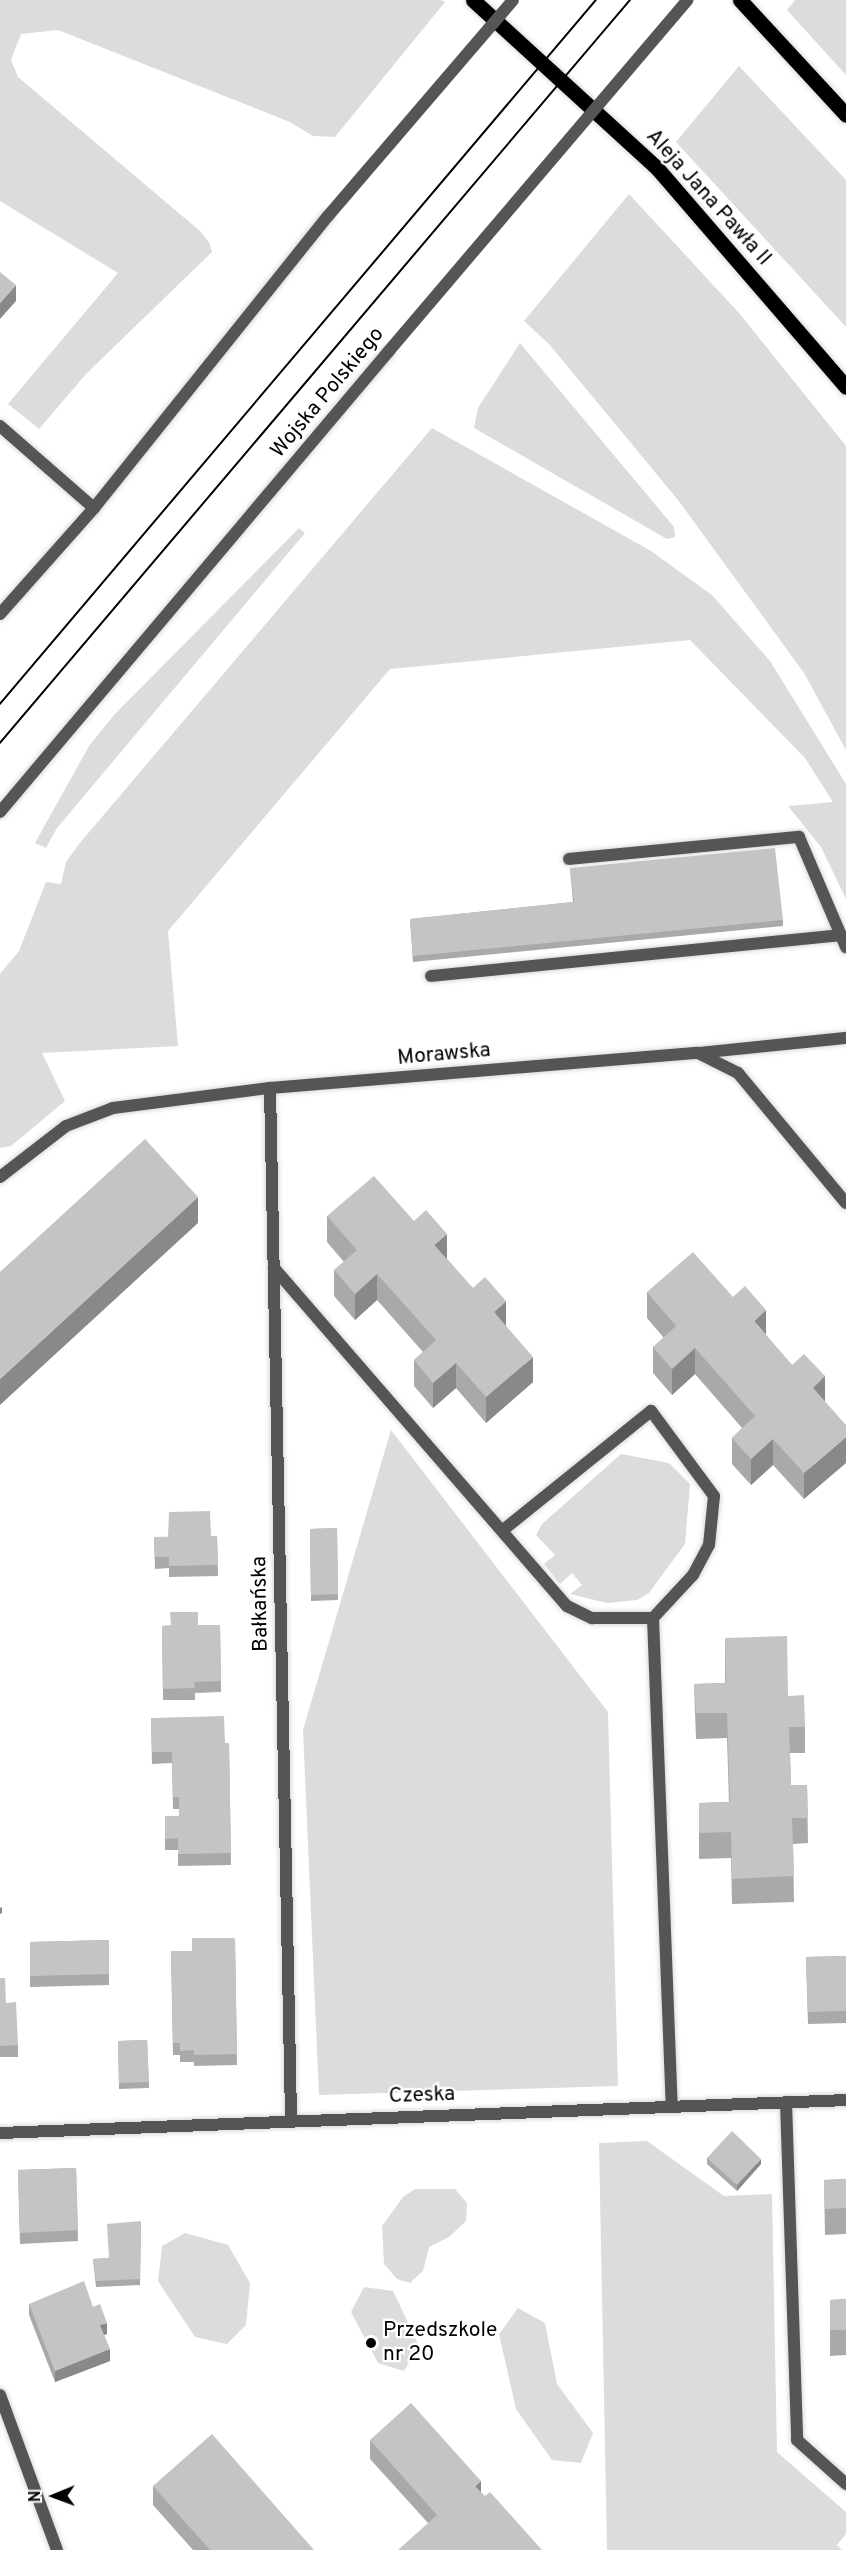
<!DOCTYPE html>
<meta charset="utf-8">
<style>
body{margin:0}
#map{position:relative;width:846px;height:2550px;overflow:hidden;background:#fff;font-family:Overpass,sans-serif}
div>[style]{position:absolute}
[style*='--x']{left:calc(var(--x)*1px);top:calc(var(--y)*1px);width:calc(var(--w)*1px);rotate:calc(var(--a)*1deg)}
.green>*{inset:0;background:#dcdcdc}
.roads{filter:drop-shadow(0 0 2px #dbdbdb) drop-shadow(0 0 2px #dbdbdb)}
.service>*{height:12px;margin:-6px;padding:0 6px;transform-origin:6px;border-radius:6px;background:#555}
.minor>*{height:12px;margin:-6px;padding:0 6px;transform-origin:6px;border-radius:6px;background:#555}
.tertiary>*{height:12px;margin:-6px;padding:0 6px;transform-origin:6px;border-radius:6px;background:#555}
.primary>*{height:15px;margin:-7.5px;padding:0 7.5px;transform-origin:7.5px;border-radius:7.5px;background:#000}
.tram>*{height:1.5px;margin:-0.75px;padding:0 0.75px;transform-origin:0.75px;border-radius:0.75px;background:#000}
.tertiary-bridge>*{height:12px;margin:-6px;padding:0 6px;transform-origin:6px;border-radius:6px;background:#555}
.wall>*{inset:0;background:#a9a9a9}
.shaded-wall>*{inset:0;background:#898989}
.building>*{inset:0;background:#c4c4c4}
.dots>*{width:16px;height:16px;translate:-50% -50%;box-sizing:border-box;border:3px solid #fff;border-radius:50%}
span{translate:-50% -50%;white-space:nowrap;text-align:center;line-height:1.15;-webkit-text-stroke:4.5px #fff;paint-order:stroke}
.street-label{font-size:21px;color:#000}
.poi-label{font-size:21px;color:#000}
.left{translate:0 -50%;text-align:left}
.north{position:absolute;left:24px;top:2466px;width:60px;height:60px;-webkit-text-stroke:4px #fff;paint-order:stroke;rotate:269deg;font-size:16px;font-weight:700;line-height:24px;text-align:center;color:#000}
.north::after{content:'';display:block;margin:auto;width:21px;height:27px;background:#000;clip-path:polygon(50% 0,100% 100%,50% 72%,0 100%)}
</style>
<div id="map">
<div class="green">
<div style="clip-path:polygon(0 0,441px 0,445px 2px,335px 137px,313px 136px,290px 122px,58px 30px,21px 34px,11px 60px,18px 77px,200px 231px,209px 242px,212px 252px,86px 374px,39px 429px,8px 404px,118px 273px,0 201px)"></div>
<div style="clip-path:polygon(795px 0,846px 0,846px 75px,787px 10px)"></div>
<div style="clip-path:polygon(739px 66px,846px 180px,846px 327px,676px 142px)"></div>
<div style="clip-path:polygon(629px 194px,739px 313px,846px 446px,846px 750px,804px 673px,678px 500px,549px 344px,524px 321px)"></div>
<div style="clip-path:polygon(520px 343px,674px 527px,675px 537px,667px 539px,474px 428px,478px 408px)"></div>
<div style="clip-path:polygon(432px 428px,651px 551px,712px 595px,770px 661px,846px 784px,846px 899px,821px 847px,788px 806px,833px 802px,805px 758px,690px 640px,390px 669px,168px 931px,178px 1046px,42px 1053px,65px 1101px,11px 1146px,0 1148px,0 974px,19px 951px,46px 882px,61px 884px,66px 862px,79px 844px)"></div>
<div style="clip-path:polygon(299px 528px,305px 533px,57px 828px,46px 848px,35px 843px,89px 746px,114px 715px)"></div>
<div style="clip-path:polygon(391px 1430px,608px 1712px,618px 2086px,319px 2095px,303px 1730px)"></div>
<div style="clip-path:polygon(621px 1454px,669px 1463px,690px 1484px,685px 1544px,649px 1593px,637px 1600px,607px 1603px,570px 1594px,582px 1585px,572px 1573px,560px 1584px,544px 1564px,555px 1555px,536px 1535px,542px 1524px)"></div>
<div style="clip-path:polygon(647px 2141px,724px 2196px,772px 2194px,777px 2452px,846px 2512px,846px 2534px,837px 2545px,842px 2550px,607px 2550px,599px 2143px)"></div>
<div style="clip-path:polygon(415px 2189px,455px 2189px,467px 2203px,466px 2221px,449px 2237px,429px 2247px,423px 2271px,410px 2283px,397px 2279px,384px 2264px,382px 2226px,403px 2197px)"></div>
<div style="clip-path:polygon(185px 2233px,228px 2245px,250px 2283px,246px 2325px,227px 2344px,195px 2337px,158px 2281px,162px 2246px)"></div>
<div style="clip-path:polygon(364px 2287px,393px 2291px,419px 2346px,404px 2371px,378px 2363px,351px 2312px)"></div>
<div style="clip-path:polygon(518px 2308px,545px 2323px,557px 2384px,593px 2433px,581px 2463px,552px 2460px,516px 2409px,499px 2334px)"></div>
</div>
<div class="roads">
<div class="service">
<div style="--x:0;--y:426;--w:125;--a:41.1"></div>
<div style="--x:569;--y:859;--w:231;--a:-5.5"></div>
<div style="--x:799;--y:837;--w:120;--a:66.9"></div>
<div style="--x:431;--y:976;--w:412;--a:-5.7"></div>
<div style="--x:698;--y:1053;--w:149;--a:-5.8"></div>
</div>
<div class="minor">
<div style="--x:270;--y:1088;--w:1032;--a:88.83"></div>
<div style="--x:0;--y:1177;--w:83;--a:-37.7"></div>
<div style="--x:66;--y:1126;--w:50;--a:-21"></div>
<div style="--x:113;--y:1108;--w:158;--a:-7.3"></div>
<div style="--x:270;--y:1088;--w:429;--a:-4.7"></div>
<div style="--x:698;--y:1053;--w:45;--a:26.6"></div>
<div style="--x:738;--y:1073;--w:169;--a:50.3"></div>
<div style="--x:274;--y:1268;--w:447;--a:49.1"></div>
<div style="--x:567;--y:1606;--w:28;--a:26"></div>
<div style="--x:592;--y:1618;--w:61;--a:0"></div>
<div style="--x:653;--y:1618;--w:59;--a:-47.1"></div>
<div style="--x:693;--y:1575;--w:34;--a:-62"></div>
<div style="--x:709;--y:1545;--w:49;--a:-84.2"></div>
<div style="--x:714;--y:1496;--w:106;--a:-126.5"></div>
<div style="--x:651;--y:1411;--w:190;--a:141.2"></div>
<div style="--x:653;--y:1618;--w:488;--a:87.8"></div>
<div style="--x:786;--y:2102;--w:338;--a:88.1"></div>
<div style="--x:797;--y:2440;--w:66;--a:41.9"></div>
<div style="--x:0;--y:2133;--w:847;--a:-2.23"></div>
<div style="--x:0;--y:2395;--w:165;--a:69.8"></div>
</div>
<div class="tertiary">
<div style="--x:0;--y:614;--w:142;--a:-48.4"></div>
<div style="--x:94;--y:508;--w:374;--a:-51.3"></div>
<div style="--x:0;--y:812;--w:602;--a:-49.85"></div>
</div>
<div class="primary">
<div style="--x:473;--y:0;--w:249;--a:42.4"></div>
<div style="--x:657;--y:168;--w:289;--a:49.2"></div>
<div style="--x:740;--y:0;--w:156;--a:47.3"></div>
</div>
</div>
<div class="tram">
<div style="--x:0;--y:704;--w:922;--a:-49.75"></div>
<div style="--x:0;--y:743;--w:974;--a:-49.7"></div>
</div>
<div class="tertiary-bridge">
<div style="--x:328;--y:216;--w:284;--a:-49.4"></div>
<div style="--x:388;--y:352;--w:462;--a:-49.6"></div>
</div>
<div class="wall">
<div style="clip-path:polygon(570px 868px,783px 920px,783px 926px,413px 962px,410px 919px,573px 902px)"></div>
<div style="clip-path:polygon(327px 1216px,447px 1259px,506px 1326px,533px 1382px,486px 1423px,456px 1388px,433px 1408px,414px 1386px,414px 1360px,423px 1352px,377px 1300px,355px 1320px,334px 1296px,334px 1270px,344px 1262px,327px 1242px)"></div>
<div style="clip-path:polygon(647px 1292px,766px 1335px,792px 1365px,825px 1376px,804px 1499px,773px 1465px,751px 1485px,732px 1464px,732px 1438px,742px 1428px,695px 1374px,672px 1395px,653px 1373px,653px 1347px,664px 1338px,647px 1318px)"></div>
<div style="clip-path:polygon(337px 1528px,338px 1600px,311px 1601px,310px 1529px)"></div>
<div style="clip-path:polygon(217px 1536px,218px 1576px,169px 1577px,169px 1568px,155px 1569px,154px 1537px)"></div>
<div style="clip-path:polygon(220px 1625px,221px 1692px,195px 1693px,195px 1700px,163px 1700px,162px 1626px)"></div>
<div style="clip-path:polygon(725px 1638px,788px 1696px,805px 1727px,805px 1753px,790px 1753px,791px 1785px,807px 1785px,808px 1843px,793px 1844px,794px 1902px,732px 1904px,731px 1858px,699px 1859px,699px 1803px,729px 1802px,727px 1738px,696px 1739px,694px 1684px,725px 1683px)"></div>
<div style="clip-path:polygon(151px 1718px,225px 1743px,229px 1743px,231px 1865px,178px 1866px,178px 1850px,165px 1850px,165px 1816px,179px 1816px,179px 1809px,173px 1809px,172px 1763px,152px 1764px)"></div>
<div style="clip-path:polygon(235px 1938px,237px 2065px,194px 2066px,194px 2062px,180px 2062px,180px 2055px,173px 2055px,171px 1951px,192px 1951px)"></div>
<div style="clip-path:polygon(109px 1940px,109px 1985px,30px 1987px,30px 1942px)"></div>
<div style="clip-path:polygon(846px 1956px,846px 2023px,808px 2024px,806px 1957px)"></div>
<div style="clip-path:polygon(0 1978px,6px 2003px,18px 2045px,18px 2057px,0 2057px)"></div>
<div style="clip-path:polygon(147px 2040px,149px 2088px,119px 2089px,118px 2041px)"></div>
<div style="clip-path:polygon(707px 2158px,761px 2164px,737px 2191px,707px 2164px)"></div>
<div style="clip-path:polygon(76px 2168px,78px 2241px,20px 2244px,18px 2170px)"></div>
<div style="clip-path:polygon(846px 2179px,846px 2234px,825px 2235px,824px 2180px)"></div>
<div style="clip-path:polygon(141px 2221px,140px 2285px,96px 2287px,93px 2259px,108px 2258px)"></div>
<div style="clip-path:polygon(846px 2299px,846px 2355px,830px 2356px,830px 2300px)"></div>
<div style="clip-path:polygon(29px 2304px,93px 2307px,107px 2334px,104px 2335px,110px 2361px,55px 2382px,29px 2315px)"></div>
<div style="clip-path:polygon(370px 2440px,481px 2492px,428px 2523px,370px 2459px)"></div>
<div style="clip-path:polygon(153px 2486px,314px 2550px,193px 2550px,153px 2505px)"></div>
</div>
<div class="shaded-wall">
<div style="clip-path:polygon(16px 285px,16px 301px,0 319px,0 303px)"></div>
<div style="clip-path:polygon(198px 1197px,198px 1223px,0 1405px,0 1379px)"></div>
<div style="clip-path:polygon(447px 1234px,447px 1260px,434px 1245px)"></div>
<div style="clip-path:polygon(377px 1274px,377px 1300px,355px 1320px,355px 1294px)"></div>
<div style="clip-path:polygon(506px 1301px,506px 1327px,494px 1312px)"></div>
<div style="clip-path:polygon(766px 1310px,766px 1335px,754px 1321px)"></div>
<div style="clip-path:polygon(695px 1348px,695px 1374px,672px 1395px,672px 1369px)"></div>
<div style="clip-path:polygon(533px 1357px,533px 1382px,486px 1423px,486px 1397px)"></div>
<div style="clip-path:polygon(456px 1363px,456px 1388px,433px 1408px,433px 1383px)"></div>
<div style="clip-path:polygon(825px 1376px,825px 1402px,813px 1388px)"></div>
<div style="clip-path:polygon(846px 1437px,846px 1463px,804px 1499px,804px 1473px)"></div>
<div style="clip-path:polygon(773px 1439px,773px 1465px,751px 1485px,751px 1459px)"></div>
<div style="clip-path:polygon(2px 1907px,2px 1913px,0 1914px,0 1908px)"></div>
<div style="clip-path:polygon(761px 2159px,761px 2164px,737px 2191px,737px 2185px)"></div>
<div style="clip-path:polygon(107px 2323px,107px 2334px,100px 2337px,100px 2325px)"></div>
<div style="clip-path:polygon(110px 2349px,110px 2361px,55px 2382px,55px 2371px)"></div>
<div style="clip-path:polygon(481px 2481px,481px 2500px,475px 2486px)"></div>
</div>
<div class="building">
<div style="clip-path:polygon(0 272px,16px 285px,0 303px)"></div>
<div style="clip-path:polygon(775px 848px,783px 920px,413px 956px,410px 919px,574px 902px,570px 868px)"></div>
<div style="clip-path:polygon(145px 1139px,198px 1197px,0 1379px,0 1272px)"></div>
<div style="clip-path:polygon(374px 1176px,414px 1221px,426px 1210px,447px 1234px,434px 1245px,473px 1288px,485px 1277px,506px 1301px,494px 1312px,533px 1357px,486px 1397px,456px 1363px,433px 1383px,414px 1360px,436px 1340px,377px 1274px,355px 1294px,334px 1270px,357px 1250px,327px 1216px)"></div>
<div style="clip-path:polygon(693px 1252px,733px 1297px,745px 1286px,766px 1310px,754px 1321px,792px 1365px,804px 1354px,825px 1376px,813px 1388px,846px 1425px,846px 1437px,804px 1473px,773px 1439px,751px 1459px,732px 1438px,755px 1416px,695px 1348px,672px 1369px,653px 1347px,676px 1326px,647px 1292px)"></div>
<div style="clip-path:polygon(210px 1511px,211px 1536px,217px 1536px,218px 1565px,169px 1566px,169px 1557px,155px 1557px,154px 1537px,168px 1537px,169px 1512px)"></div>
<div style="clip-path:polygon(337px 1528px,338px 1594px,311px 1595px,310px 1529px)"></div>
<div style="clip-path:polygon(170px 1612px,198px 1612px,198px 1625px,220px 1625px,221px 1681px,194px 1682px,195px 1688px,163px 1689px,162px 1626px,171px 1625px)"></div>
<div style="clip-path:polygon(787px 1636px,788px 1696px,804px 1695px,805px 1727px,789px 1727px,791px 1785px,807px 1785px,808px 1818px,792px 1818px,794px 1876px,732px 1879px,731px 1832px,699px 1833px,699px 1803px,730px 1802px,727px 1713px,696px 1713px,694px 1684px,726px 1683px,725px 1638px)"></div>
<div style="clip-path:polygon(224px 1716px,225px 1743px,229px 1743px,231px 1853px,178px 1854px,178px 1838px,165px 1839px,165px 1816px,179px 1816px,179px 1797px,173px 1797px,172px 1752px,152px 1752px,151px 1718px)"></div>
<div style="clip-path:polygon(192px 1938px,235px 1938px,237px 2054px,194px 2055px,194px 2050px,180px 2051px,180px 2043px,173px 2043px,171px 1951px,192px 1951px)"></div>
<div style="clip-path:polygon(109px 1940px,109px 1974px,30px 1976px,30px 1942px)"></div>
<div style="clip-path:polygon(846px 1956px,846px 2011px,808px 2012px,806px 1957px)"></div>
<div style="clip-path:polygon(0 1978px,5px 1978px,6px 2003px,16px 2002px,18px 2045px,0 2046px)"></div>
<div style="clip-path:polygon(147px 2040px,149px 2082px,119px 2083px,118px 2041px)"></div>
<div style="clip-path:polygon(732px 2131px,761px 2159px,737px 2185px,707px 2158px)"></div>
<div style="clip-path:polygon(76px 2168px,78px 2230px,20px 2233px,18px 2170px)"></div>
<div style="clip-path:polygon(846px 2179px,846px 2208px,825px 2209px,824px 2180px)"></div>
<div style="clip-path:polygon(141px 2221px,140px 2279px,96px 2281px,93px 2259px,109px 2258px,107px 2224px)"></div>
<div style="clip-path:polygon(84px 2281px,93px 2307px,100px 2304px,107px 2323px,100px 2325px,110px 2349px,55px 2371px,29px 2304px)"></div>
<div style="clip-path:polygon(846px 2299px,846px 2330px,830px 2330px,830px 2300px)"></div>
<div style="clip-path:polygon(411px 2403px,481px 2481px,475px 2486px,485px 2496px,490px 2492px,542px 2550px,398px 2550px,437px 2515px,370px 2440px)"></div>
<div style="clip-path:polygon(212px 2434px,314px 2550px,210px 2550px,153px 2486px)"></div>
</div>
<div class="dots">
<div style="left:371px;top:2343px;background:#000"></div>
</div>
<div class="street-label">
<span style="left:708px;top:198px;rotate:48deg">Aleja Jana Pawła II</span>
<span style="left:328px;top:393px;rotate:-50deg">Wojska Polskiego</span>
<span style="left:444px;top:1055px;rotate:-5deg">Morawska</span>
<span style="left:261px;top:1604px;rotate:-91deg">Bałkańska</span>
<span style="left:422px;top:2096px;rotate:-2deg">Czeska</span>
</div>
<div class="poi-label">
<span class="left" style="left:383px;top:2343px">Przedszkole<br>nr 20</span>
</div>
<div class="north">N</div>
</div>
